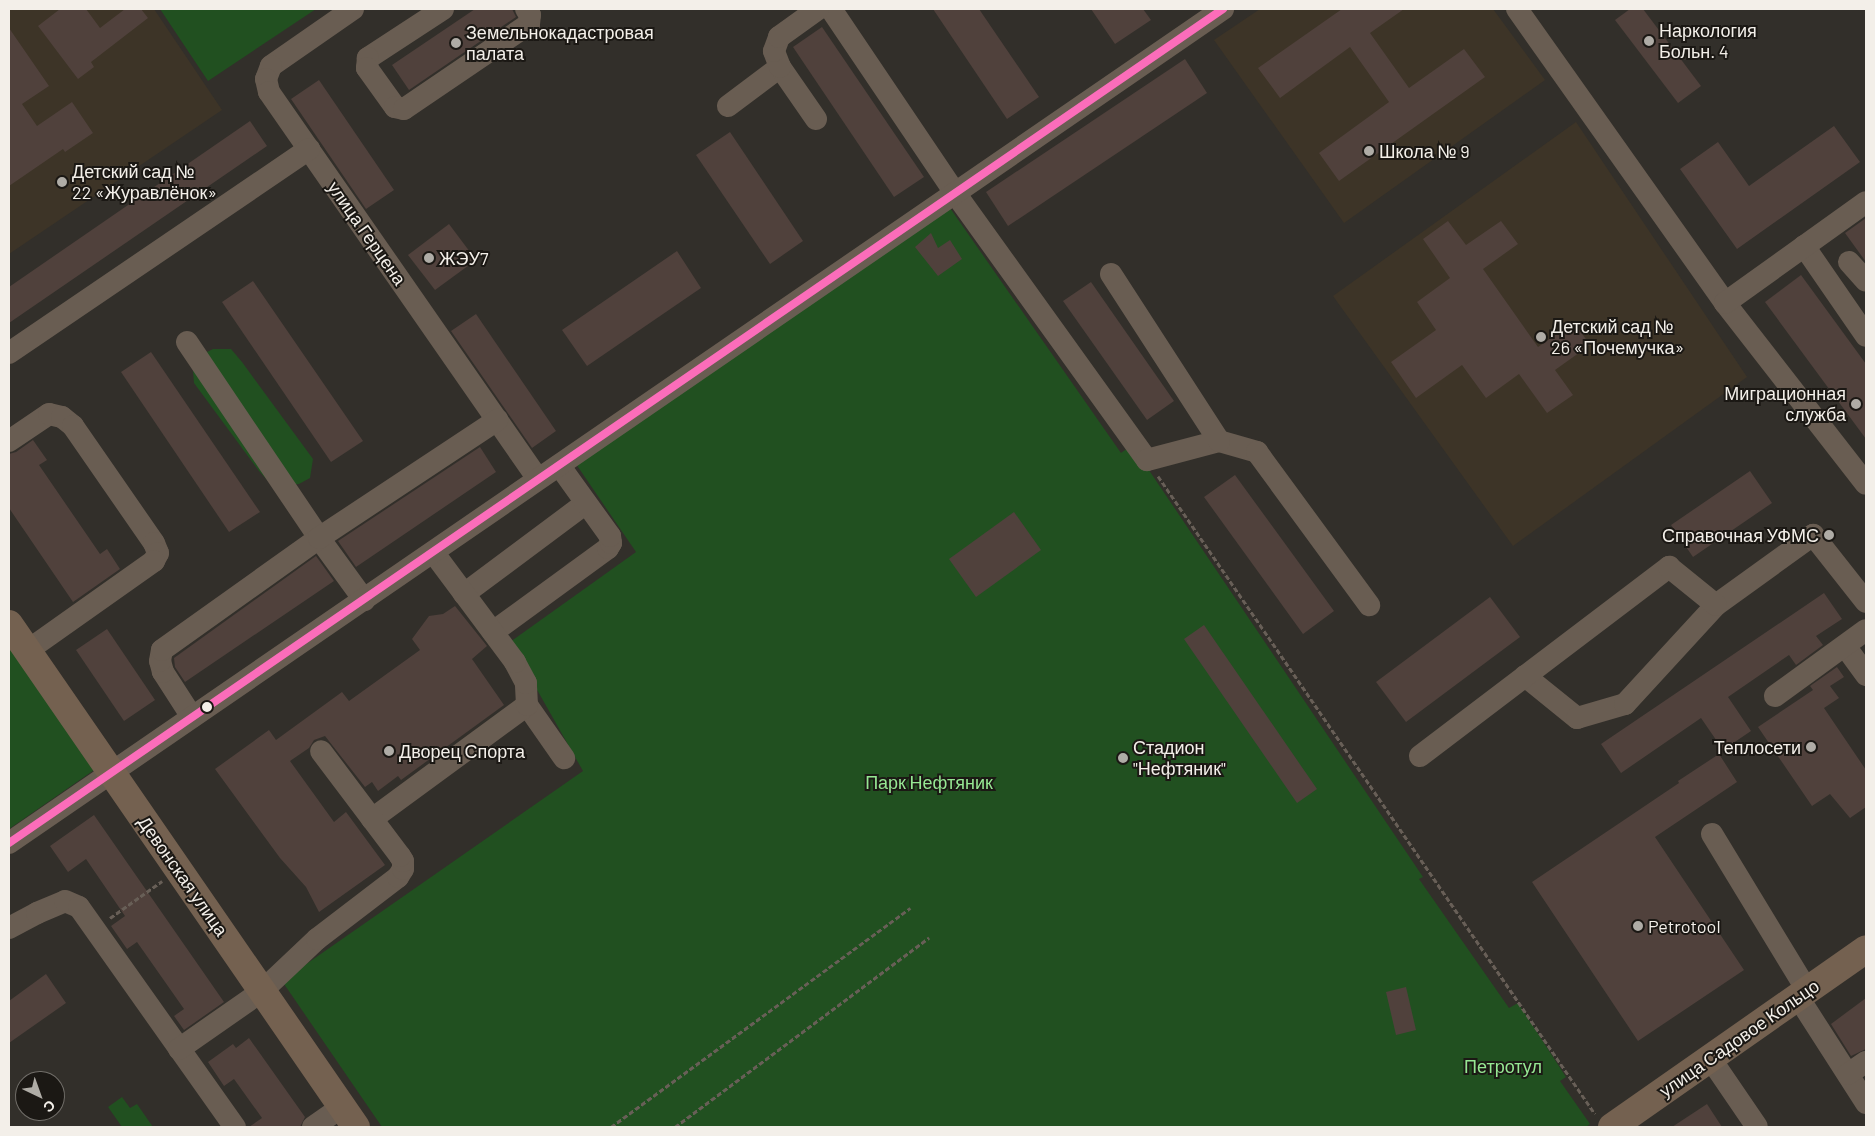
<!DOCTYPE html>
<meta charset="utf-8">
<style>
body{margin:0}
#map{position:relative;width:1875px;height:1136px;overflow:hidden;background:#322f2a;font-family:Barlow,sans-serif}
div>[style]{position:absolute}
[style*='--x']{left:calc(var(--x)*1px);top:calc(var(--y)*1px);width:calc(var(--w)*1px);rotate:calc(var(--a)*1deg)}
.built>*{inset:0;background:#3d3427}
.green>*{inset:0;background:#215020}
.building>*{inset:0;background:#50413c}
.path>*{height:3px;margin-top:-1.5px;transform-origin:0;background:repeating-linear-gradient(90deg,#685f57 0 5px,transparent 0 7.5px)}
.minor>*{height:22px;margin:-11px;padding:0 11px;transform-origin:11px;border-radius:11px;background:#695d52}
.major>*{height:28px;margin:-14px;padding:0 14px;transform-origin:14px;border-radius:14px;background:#746150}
.bus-1>*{height:8px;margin:-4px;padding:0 4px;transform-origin:4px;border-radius:4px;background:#fb6dba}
.dots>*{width:14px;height:14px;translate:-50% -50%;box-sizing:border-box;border:2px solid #1b1814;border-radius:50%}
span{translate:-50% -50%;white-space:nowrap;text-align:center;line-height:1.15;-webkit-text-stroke:4px #1b1814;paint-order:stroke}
.poi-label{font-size:18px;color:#f3efe9}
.left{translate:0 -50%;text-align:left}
.right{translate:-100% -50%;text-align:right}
.street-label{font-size:18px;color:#f3efe9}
.park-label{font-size:18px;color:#96e793}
.frame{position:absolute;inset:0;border:10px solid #f3efe9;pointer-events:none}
.north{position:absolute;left:15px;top:1071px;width:50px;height:50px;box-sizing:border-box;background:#1b1814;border:1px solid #716e69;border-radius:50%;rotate:138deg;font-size:14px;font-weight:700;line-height:20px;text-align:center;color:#f3efe9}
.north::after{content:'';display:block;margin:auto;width:18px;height:22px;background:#afaca6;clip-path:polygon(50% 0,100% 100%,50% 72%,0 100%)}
</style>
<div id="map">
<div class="built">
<div style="clip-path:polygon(9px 9px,154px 9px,222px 110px,9px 254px)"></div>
<div style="clip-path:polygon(1260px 9px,1493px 9px,1545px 80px,1344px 223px,1214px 40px)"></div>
<div style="clip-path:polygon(1576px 122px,1747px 377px,1513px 546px,1333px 296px)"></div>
</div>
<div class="green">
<div style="clip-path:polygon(160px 9px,316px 9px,208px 81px)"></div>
<div style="clip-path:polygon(950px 208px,1121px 453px,1132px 445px,1423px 877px,1419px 879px,1509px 1008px,1518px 1003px,1566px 1077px,1560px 1081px,1590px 1124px,1586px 1127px,382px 1127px,282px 981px,583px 771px,510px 642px,636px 552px,576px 464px)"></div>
<div style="clip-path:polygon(213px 349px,231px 349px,242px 362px,313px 459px,310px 478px,299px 484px,284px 485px,269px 482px,259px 471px,194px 383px,193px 371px,199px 356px)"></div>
<div style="clip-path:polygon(9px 641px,97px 768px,9px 829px)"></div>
<div style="clip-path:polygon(122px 1097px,130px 1108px,137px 1104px,153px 1127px,122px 1127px,108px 1107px)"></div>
</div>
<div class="building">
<div style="clip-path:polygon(60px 9px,86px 9px,100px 28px,125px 9px,141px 9px,148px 18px,91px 62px,94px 67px,78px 79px,38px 26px)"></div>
<div style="clip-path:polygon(475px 9px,512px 9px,516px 17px,409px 90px,392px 65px)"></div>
<div style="clip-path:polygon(933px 9px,979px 9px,1039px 97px,1007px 119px)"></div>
<div style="clip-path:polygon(1091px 9px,1143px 9px,1151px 20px,1115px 44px)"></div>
<div style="clip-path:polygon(1342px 9px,1404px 9px,1370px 33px,1409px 88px,1464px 49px,1485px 77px,1339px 181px,1319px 153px,1389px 102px,1350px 47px,1280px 98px,1258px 68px)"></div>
<div style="clip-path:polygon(1630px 9px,1643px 9px,1701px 86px,1678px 103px,1615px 20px)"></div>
<div style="clip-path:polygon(822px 27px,924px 177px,894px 197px,793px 47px)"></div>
<div style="clip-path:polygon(9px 28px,49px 86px,22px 104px,37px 126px,72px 102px,93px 133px,65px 152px,63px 149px,9px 186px)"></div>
<div style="clip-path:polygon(1185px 59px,1207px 93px,1008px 226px,986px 192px)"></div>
<div style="clip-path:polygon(319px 80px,394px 190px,366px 209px,291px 99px)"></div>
<div style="clip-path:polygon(250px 121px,267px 146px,9px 323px,9px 287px)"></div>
<div style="clip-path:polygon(1834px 126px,1860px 162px,1737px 249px,1680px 169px,1718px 142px,1749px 186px)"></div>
<div style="clip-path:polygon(730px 132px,803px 241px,770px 264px,696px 155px)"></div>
<div style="clip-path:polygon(1866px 218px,1866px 262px,1845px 233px)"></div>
<div style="clip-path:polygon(1448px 221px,1466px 245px,1501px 221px,1518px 244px,1483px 269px,1538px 347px,1574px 322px,1590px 345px,1555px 370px,1573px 395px,1547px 413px,1519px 374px,1486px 398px,1462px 365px,1416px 398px,1391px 362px,1436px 330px,1417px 302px,1450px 278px,1423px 239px)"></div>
<div style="clip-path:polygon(449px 224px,476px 260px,435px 290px,408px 255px)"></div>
<div style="clip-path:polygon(931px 233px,938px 248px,950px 240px,962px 259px,938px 276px,915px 247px)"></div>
<div style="clip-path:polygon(677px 251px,701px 288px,587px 366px,562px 330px)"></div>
<div style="clip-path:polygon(1801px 275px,1866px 364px,1866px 439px,1765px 302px)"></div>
<div style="clip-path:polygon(253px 281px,363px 441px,331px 462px,222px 302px)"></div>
<div style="clip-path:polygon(1091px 282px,1174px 401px,1147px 420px,1063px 301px)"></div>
<div style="clip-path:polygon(476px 314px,556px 431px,532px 448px,451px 331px)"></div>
<div style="clip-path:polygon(151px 352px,260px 512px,229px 532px,121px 372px)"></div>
<div style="clip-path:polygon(33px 440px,47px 460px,39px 465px,100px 554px,107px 549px,120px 569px,73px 602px,9px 508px,9px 454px,16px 452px)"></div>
<div style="clip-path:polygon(480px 447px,496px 472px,356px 567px,338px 541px)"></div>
<div style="clip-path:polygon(1750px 471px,1772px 503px,1693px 557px,1671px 525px)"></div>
<div style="clip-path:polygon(1235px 475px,1334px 611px,1303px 634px,1204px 497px)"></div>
<div style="clip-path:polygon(1014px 512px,1041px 550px,976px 597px,949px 559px)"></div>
<div style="clip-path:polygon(316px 556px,334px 581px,185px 682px,175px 667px,174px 658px)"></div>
<div style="clip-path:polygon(1824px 593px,1842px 619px,1816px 636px,1823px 645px,1796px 665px,1789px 655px,1728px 697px,1751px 731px,1723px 750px,1701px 718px,1621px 773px,1601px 744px)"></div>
<div style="clip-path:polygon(1490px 597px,1520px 637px,1406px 722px,1376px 682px)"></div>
<div style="clip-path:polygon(455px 606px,487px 646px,472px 659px,504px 705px,401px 780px,398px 776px,378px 791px,372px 782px,365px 787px,325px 736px,314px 740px,309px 748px,290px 761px,334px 822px,346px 812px,385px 865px,319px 912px,306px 887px,280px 858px,215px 769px,269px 730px,276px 740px,342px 692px,349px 701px,420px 650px,412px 639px,429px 616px,443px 614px)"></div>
<div style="clip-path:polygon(1204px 625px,1317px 789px,1297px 803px,1184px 639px)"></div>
<div style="clip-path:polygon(107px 629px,155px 700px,124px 721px,76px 650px)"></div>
<div style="clip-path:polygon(1837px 667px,1844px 677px,1830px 686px,1839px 698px,1824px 708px,1866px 770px,1866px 807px,1850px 818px,1830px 794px,1812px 806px,1758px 727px,1813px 690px,1810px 686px)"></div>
<div style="clip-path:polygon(1719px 754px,1737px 782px,1655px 837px,1744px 970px,1638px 1041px,1532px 882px,1679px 783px,1678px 781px)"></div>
<div style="clip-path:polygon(94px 815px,224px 1002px,184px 1030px,174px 1016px,184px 1009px,137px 942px,127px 949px,111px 926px,125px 916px,86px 859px,68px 872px,50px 846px)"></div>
<div style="clip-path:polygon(46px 974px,66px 1003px,9px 1043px,9px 1001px)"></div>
<div style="clip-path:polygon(1406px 987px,1416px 1030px,1396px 1035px,1386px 992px)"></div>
<div style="clip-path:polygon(1866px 998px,1866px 1049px,1851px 1056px,1831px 1024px)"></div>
<div style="clip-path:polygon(249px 1038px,305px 1117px,300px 1127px,249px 1127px,262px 1118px,234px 1079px,224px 1086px,208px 1062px,233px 1044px,236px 1048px)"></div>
<div style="clip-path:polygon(1707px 1104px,1722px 1127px,1672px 1127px)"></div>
</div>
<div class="path">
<div style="--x:1158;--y:476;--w:773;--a:55.59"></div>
<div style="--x:110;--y:918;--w:64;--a:-35.4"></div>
<div style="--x:611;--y:1127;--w:371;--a:-36.2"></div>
<div style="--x:675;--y:1127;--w:317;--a:-36.7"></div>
</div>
<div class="minor">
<div style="--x:353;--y:9;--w:100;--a:145.2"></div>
<div style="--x:271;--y:66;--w:14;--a:111"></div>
<div style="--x:266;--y:79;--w:13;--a:77"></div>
<div style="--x:269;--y:92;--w:471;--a:55.2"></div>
<div style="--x:443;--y:9;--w:90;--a:146.8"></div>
<div style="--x:368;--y:58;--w:10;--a:96"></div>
<div style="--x:367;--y:68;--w:48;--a:54.3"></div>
<div style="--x:395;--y:107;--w:9;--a:13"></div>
<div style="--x:404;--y:109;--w:151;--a:-34.2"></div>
<div style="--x:529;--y:24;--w:9;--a:-84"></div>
<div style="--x:530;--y:15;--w:7;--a:-124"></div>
<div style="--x:831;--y:9;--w:222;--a:56"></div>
<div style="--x:955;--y:193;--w:329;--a:54.3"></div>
<div style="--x:1147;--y:460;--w:74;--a:-14.8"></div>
<div style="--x:1219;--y:441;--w:40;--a:16"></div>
<div style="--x:1257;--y:452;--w:190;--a:53.8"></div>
<div style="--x:1517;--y:9;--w:360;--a:54.7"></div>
<div style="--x:1725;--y:303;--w:229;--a:52.1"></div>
<div style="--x:728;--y:106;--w:65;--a:-36.9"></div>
<div style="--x:816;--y:119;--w:63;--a:-124.7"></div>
<div style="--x:780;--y:67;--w:17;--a:-111"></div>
<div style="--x:774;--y:51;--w:15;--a:-70"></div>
<div style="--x:779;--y:37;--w:48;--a:-35.7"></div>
<div style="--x:1804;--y:246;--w:109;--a:55.4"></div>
<div style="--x:1849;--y:262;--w:25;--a:48"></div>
<div style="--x:1111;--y:274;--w:199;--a:57.1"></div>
<div style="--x:1725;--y:303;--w:173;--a:-35.6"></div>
<div style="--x:187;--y:342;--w:236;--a:56"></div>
<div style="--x:319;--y:538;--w:77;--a:54"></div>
<div style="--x:9;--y:353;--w:363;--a:-34.2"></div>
<div style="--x:9;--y:441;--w:48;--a:-34"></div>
<div style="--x:49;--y:414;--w:13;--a:13"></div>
<div style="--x:62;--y:417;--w:14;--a:39"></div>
<div style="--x:73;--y:426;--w:142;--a:55.3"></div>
<div style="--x:154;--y:543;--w:11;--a:68"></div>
<div style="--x:158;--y:553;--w:9;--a:117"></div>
<div style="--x:154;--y:561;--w:156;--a:144.7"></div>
<div style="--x:464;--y:594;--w:152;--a:-36.7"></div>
<div style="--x:493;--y:632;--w:142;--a:-36.1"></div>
<div style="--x:608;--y:548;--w:6;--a:-59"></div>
<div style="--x:611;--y:543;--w:7;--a:-98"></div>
<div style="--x:610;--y:536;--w:87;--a:-125.7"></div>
<div style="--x:1845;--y:646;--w:36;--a:54"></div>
<div style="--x:1525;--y:676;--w:67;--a:38.9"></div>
<div style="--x:1577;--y:718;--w:50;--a:-16.3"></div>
<div style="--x:1625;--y:704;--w:134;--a:-47.4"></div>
<div style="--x:1716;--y:605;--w:120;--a:-35.8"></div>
<div style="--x:1813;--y:535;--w:85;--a:51.7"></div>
<div style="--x:1775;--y:696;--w:112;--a:-36"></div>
<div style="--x:527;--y:705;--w:65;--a:55.1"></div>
<div style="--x:192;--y:717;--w:54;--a:-122.8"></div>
<div style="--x:163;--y:672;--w:11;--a:-105"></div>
<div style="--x:160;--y:661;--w:11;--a:-80"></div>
<div style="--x:162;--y:650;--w:193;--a:-35.5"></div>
<div style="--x:319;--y:538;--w:214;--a:-33.5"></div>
<div style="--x:1420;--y:756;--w:313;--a:-37.2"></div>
<div style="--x:1669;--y:567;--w:60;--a:39"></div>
<div style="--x:372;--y:819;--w:192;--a:-36.3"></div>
<div style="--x:527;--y:705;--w:22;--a:-93"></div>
<div style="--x:526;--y:683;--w:24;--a:-118"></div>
<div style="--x:515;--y:662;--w:137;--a:-126.7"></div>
<div style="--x:1712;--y:834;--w:183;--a:58.7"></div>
<div style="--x:9;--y:843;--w:1473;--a:-34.49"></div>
<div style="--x:9;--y:928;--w:32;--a:-28"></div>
<div style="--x:37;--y:913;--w:30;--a:-23"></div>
<div style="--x:65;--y:901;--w:15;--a:23"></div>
<div style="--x:79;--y:907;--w:270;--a:54.7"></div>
<div style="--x:1798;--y:997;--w:126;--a:57.3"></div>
<div style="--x:179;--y:1049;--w:101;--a:-34.9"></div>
<div style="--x:262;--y:991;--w:76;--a:-43.4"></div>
<div style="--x:317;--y:939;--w:102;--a:-37.4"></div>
<div style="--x:398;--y:877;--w:9;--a:-58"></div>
<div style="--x:403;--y:869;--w:8;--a:-90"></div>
<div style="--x:403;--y:861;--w:6;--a:-121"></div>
<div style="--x:400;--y:856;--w:131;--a:-127"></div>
<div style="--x:1710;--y:1058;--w:83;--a:55.7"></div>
<div style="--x:1848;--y:1074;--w:22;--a:-34"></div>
<div style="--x:313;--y:1127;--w:35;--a:-35"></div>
</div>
<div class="major">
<div style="--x:9;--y:624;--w:611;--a:55.4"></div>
<div style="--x:1612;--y:1127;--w:310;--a:-35"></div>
</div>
<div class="bus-1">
<div style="--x:9;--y:843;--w:1473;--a:-34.49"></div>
</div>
<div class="dots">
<div style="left:1649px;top:41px;background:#afaca6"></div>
<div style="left:456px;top:43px;background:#afaca6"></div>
<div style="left:1369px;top:151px;background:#afaca6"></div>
<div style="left:62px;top:182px;background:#afaca6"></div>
<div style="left:429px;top:258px;background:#afaca6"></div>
<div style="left:1541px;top:337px;background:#afaca6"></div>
<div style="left:1856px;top:404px;background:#afaca6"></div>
<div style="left:1829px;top:535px;background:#afaca6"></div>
<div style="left:207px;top:707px;background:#f3efe9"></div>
<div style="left:1811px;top:747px;background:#afaca6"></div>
<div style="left:389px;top:751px;background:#afaca6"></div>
<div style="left:1123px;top:758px;background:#afaca6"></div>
<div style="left:1638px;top:926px;background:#afaca6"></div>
</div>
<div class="poi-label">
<span class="left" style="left:1659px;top:41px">Наркология<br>Больн. 4</span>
<span class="left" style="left:466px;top:43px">Земельнокадастровая<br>палата</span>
<span class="left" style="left:1379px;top:151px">Школа № 9</span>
<span class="left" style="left:72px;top:182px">Детский сад №<br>22 «Журавлёнок»</span>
<span class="left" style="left:439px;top:258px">ЖЭУ7</span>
<span class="left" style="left:1551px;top:337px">Детский сад №<br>26 «Почемучка»</span>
<span class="right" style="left:1846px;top:404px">Миграционная<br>служба</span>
<span class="right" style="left:1819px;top:535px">Справочная УФМС</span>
<span class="right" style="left:1801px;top:747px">Теплосети</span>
<span class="left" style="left:1133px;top:758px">Стадион<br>"Нефтяник"</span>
<span class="left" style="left:399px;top:751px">Дворец Спорта</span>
<span class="left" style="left:1648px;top:926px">Petrotool</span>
</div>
<div class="street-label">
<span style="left:367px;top:233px;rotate:55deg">улица Герцена</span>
<span style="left:183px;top:876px;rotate:55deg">Девонская улица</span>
<span style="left:1739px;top:1038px;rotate:-35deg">улица Садовое Кольцо</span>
</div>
<div class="park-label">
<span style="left:929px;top:782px">Парк Нефтяник</span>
<span style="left:1503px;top:1066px">Петротул</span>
</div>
<div class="frame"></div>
<div class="north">С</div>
</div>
